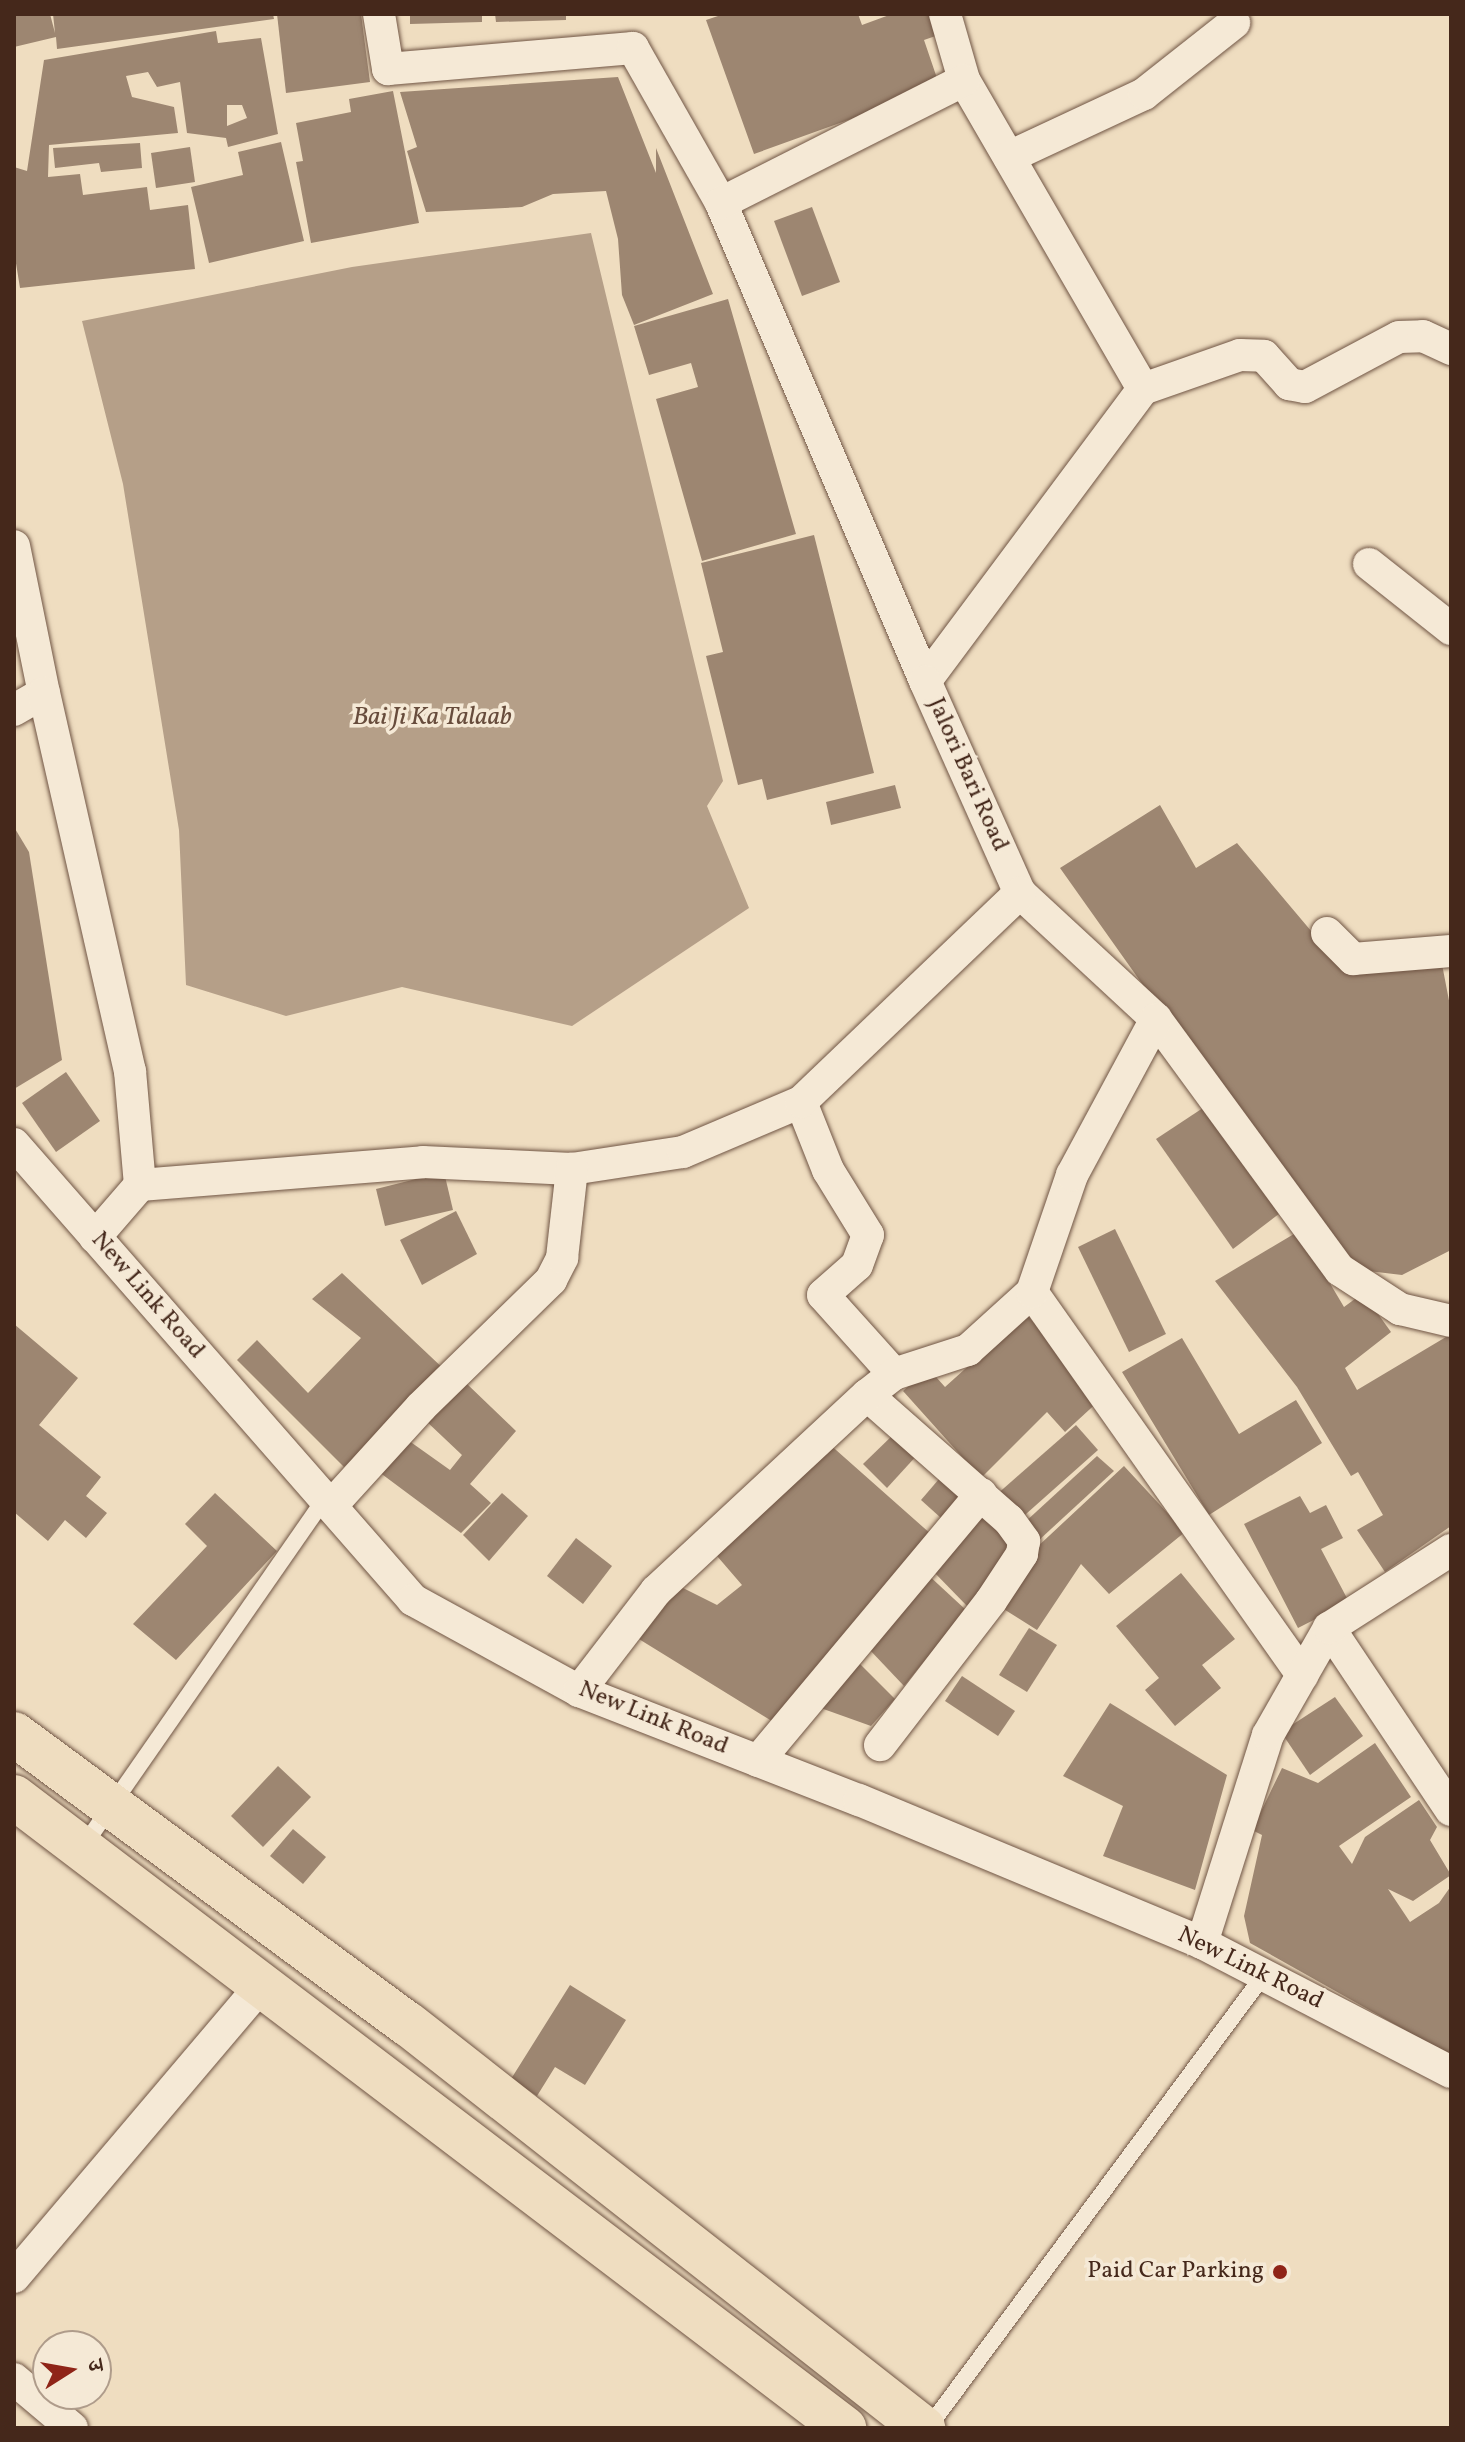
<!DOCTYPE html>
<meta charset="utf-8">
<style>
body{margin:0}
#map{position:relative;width:1465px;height:2442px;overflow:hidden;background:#efddc0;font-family:Vollkorn,"Noto Serif Devanagari",serif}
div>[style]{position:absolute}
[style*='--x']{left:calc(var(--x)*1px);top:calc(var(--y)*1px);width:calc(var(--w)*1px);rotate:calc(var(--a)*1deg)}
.water>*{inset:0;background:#b59f88}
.building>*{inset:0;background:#9d8671}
.roads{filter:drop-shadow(0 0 2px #705544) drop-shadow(0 0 2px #705544)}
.lane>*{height:16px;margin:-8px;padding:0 8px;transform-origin:8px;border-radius:8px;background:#f5e9d6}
.street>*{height:32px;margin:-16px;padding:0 16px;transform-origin:16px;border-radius:16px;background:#f5e9d6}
.primary>*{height:44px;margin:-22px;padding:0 22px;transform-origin:22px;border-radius:22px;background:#efddc0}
.dots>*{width:22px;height:22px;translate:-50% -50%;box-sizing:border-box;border:4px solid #f5e9d6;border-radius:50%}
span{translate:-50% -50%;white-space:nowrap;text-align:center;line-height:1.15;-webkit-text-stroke:7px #f5e9d6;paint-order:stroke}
.street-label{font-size:24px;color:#45281b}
.poi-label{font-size:24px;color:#45281b}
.right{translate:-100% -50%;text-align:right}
.water-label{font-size:26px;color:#674c3c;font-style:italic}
.frame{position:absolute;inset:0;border:16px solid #45281b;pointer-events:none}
.north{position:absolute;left:32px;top:2330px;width:80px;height:80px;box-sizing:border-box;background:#f5e9d6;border:2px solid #af9c8b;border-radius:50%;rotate:79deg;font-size:22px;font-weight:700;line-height:32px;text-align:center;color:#45281b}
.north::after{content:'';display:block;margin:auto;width:28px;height:36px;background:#8f2418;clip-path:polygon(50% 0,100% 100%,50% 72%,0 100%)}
</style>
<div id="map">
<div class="water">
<div style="clip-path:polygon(591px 233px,723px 781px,707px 806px,749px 908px,572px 1026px,402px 987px,286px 1016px,186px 985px,179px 830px,123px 484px,82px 321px,352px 267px)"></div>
</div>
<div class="building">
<div style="clip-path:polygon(14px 14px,50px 14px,55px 33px,53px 14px,273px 14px,274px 19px,57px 49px,56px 37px,14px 47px)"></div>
<div style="clip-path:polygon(277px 14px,361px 14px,370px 82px,286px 93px)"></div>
<div style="clip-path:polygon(410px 14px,482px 14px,482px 22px,410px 24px)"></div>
<div style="clip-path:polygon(495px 14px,566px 14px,566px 20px,496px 22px)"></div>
<div style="clip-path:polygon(724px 14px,858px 14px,862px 25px,892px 14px,941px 14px,947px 32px,924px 40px,940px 87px,754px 154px,706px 20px)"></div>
<div style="clip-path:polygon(evenodd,216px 31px,218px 43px,261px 38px,278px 134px,228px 147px,226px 138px,187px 133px,180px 82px,157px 87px,148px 72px,126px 76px,132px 97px,174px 107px,178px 133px,49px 145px,48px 177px,80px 174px,83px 195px,147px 187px,150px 210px,188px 205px,195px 269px,20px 288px,14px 251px,14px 167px,27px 171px,44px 60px,216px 31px,227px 105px,242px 105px,247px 118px,227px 126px,227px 105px)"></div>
<div style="clip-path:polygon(618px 77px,656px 173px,656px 148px,713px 294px,634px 325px,622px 295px,618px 239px,606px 191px,553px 194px,522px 207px,426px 212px,407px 151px,417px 147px,400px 92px)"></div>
<div style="clip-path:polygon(393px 91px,419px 223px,311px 243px,296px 162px,303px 161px,296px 123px,351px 112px,349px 99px)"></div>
<div style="clip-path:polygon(281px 142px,304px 241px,209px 263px,191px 187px,243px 175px,238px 152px)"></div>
<div style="clip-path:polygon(140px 143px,142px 168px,101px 172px,99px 163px,55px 168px,53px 148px)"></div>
<div style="clip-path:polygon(190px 147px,195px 182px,156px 188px,151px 153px)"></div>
<div style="clip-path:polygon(812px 207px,840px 282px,802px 296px,774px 221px)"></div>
<div style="clip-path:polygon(728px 299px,796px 534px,702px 561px,656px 399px,698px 387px,691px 363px,649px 375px,634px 326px)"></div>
<div style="clip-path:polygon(814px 535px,874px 773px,767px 800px,762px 779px,738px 785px,706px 656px,723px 652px,701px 563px)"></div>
<div style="clip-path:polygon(895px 785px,901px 808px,831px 825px,826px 802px)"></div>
<div style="clip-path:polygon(1160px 805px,1196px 868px,1237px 843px,1344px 970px,1441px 959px,1451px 1011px,1451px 1250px,1402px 1275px,1360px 1270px,1277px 1174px,1060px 868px)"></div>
<div style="clip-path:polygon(14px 827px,29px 852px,62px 1060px,14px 1089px)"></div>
<div style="clip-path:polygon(66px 1072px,100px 1121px,56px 1152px,22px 1103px)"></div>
<div style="clip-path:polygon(1209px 1104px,1284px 1210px,1233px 1249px,1156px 1139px)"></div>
<div style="clip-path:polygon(444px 1172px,453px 1210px,385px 1226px,376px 1189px)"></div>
<div style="clip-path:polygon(456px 1211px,477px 1254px,422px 1285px,400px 1240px)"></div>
<div style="clip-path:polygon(1115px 1229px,1166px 1334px,1129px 1352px,1078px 1247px)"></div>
<div style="clip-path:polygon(1299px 1231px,1344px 1307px,1363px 1293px,1391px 1332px,1345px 1368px,1357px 1390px,1451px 1334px,1451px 1526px,1385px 1572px,1357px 1530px,1383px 1515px,1358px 1472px,1351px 1476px,1297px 1387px,1215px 1281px)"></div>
<div style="clip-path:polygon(342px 1273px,447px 1372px,344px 1467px,237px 1360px,257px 1340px,308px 1393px,361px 1338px,312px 1299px)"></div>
<div style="clip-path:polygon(1026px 1314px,1102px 1398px,1065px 1432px,1047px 1412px,981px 1478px,903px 1391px,928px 1368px,945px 1387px)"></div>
<div style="clip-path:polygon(14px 1324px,78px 1378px,39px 1425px,101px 1477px,86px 1496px,107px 1513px,86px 1538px,65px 1520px,48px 1541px,14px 1512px)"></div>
<div style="clip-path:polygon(1182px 1338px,1239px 1434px,1296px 1400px,1322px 1443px,1209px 1515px,1122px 1372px)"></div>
<div style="clip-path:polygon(466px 1383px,516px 1431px,470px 1484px,491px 1503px,461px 1533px,379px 1472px,405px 1438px,450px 1470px,462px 1455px,425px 1420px)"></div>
<div style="clip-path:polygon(1076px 1425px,1098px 1450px,1017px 1522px,995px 1496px)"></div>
<div style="clip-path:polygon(897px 1431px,919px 1453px,887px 1488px,863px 1464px)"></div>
<div style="clip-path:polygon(827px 1442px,932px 1535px,775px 1723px,634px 1636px,679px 1586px,717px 1605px,742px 1585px,717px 1556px)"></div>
<div style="clip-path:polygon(1097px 1456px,1114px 1471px,1038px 1541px,1024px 1523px)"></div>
<div style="clip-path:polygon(1124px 1466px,1185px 1532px,1109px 1594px,1081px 1564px,1037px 1630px,1002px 1608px,1035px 1549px)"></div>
<div style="clip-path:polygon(945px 1472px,965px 1491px,941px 1518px,921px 1500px)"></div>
<div style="clip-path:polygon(215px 1493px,277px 1551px,176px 1660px,133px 1624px,207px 1546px,185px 1524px)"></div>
<div style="clip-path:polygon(502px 1493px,528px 1516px,489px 1561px,463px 1535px)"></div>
<div style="clip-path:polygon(1300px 1496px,1310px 1513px,1326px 1505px,1343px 1538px,1321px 1549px,1349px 1602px,1298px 1628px,1244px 1524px)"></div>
<div style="clip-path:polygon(979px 1504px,1020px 1547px,968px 1607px,930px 1568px)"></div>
<div style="clip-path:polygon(576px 1538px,612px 1566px,583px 1604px,547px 1576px)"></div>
<div style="clip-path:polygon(926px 1573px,966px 1610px,904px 1686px,868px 1648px)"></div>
<div style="clip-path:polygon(1181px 1573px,1235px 1639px,1202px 1665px,1221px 1688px,1175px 1726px,1145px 1690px,1159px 1678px,1116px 1626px)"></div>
<div style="clip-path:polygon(1029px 1628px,1057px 1645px,1027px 1692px,999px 1675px)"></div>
<div style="clip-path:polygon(856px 1660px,895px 1699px,871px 1726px,815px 1706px)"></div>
<div style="clip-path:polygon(962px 1676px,1015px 1711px,998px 1736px,945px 1701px)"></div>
<div style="clip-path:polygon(1335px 1697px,1363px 1736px,1310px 1775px,1281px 1732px)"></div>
<div style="clip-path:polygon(1110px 1703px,1227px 1775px,1195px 1890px,1103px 1856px,1123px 1806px,1063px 1776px)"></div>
<div style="clip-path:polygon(1375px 1743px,1411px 1797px,1339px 1846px,1352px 1864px,1365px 1837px,1419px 1800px,1437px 1827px,1430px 1840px,1451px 1875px,1413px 1901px,1388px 1889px,1410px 1922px,1439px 1903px,1451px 1886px,1451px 2056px,1250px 1943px,1244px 1916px,1262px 1835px,1252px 1830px,1282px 1768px,1318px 1783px)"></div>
<div style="clip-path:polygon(278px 1766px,311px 1797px,263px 1847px,231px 1816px)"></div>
<div style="clip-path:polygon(293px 1829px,326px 1857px,303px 1884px,270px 1856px)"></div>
<div style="clip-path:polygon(570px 1985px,626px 2020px,585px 2085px,555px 2067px,537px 2096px,511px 2079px)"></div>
</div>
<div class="roads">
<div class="lane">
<div style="--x:82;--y:1848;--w:426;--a:-55.2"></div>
<div style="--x:928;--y:2428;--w:568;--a:-53.45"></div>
</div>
<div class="street">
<div style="--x:379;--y:14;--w:56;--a:80.7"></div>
<div style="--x:388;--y:69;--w:246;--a:-4.9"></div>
<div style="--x:633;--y:48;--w:178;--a:60.4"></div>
<div style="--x:721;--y:203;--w:520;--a:66.89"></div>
<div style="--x:945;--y:14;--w:69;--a:73.9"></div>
<div style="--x:964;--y:80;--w:357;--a:59.9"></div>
<div style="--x:1143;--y:389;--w:364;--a:126.7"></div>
<div style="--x:925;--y:681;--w:232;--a:65.9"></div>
<div style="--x:1020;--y:893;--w:185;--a:42.8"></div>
<div style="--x:1156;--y:1019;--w:311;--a:53.8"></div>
<div style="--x:1340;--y:1270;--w:72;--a:33"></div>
<div style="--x:1400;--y:1309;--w:52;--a:13.2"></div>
<div style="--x:1009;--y:157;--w:149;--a:-25"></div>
<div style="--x:1144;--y:94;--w:115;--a:-38.3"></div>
<div style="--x:721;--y:203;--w:272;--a:-26.8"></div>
<div style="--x:1143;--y:389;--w:103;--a:-19.3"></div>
<div style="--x:1240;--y:355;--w:24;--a:2"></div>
<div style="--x:1264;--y:356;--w:38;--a:48"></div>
<div style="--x:1289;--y:384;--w:16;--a:11"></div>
<div style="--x:1305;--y:387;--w:106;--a:-28"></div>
<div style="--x:1399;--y:337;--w:24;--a:-2"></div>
<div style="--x:1423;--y:336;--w:31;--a:25"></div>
<div style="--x:14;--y:546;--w:150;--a:78.5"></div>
<div style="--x:1369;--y:564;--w:105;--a:38.4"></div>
<div style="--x:14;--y:710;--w:34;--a:-30"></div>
<div style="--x:44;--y:693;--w:388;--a:77.2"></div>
<div style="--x:130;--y:1071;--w:114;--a:85"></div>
<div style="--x:140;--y:1185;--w:69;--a:130.9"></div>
<div style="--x:1327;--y:933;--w:37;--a:45"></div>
<div style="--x:1353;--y:959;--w:98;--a:-4.7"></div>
<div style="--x:14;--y:1144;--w:606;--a:48.81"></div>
<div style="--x:413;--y:1600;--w:189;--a:28.7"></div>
<div style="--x:579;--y:1691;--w:300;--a:21.3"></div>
<div style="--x:859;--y:1800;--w:372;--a:22.6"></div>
<div style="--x:1202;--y:1943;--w:280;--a:27.4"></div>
<div style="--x:140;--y:1185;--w:284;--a:-4.6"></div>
<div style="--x:423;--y:1162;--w:149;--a:2.7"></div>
<div style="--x:572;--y:1169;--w:112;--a:-8.7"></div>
<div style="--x:683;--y:1152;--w:128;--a:-23"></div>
<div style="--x:1032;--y:1292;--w:469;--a:54.8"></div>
<div style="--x:894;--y:1374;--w:106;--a:-131.9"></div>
<div style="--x:823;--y:1295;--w:45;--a:-41.4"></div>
<div style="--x:857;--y:1265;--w:32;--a:-70"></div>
<div style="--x:868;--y:1235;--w:76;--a:-121.6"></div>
<div style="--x:828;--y:1170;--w:73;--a:-111.7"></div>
<div style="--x:801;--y:1102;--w:303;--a:-43.7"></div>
<div style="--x:867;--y:1395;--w:189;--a:41.4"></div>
<div style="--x:1009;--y:1520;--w:26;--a:54"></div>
<div style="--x:1024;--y:1541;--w:13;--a:99"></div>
<div style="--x:1022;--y:1554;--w:56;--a:123.4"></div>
<div style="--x:991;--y:1601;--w:182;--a:127.6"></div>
<div style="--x:331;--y:1506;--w:134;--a:-47.7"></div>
<div style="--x:421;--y:1407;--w:182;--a:-44.3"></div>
<div style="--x:551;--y:1280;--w:25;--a:-63"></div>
<div style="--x:562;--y:1258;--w:90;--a:-83.6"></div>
<div style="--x:1329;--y:1628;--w:219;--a:56.2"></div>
<div style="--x:579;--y:1691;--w:126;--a:-52.4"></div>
<div style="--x:656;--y:1591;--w:288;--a:-42.9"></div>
<div style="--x:867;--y:1395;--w:34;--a:-38"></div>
<div style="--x:894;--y:1374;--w:78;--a:-18"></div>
<div style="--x:968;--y:1350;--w:86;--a:-42.2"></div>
<div style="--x:1032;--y:1292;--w:124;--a:-71.1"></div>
<div style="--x:1072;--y:1175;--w:177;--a:-61.7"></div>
<div style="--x:758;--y:1761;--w:348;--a:-50.1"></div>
<div style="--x:1202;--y:1943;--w:218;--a:-72.4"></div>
<div style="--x:1268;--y:1735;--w:123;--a:-60.3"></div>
<div style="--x:1329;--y:1628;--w:145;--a:-32.6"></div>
<div style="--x:14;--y:2277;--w:382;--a:-49.7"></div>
<div style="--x:14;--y:2379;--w:76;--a:40.2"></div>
</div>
<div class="primary">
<div style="--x:14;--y:1734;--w:489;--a:36.4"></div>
<div style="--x:408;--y:2024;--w:655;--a:38.11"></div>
<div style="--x:14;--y:1797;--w:1043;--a:37.24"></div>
</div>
</div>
<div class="dots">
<div style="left:1280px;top:2272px;background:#8f2418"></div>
</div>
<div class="street-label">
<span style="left:967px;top:775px;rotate:66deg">Jalori Bari Road</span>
<span style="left:147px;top:1296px;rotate:49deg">New Link Road</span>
<span style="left:653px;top:1719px;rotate:22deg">New Link Road</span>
<span style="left:1250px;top:1969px;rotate:26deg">New Link Road</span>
</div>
<div class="poi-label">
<span class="right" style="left:1264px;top:2272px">Paid Car Parking</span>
</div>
<div class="water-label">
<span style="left:432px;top:718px">Bai Ji Ka Talaab</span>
</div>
<div class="frame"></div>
<div class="north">उ</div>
</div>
